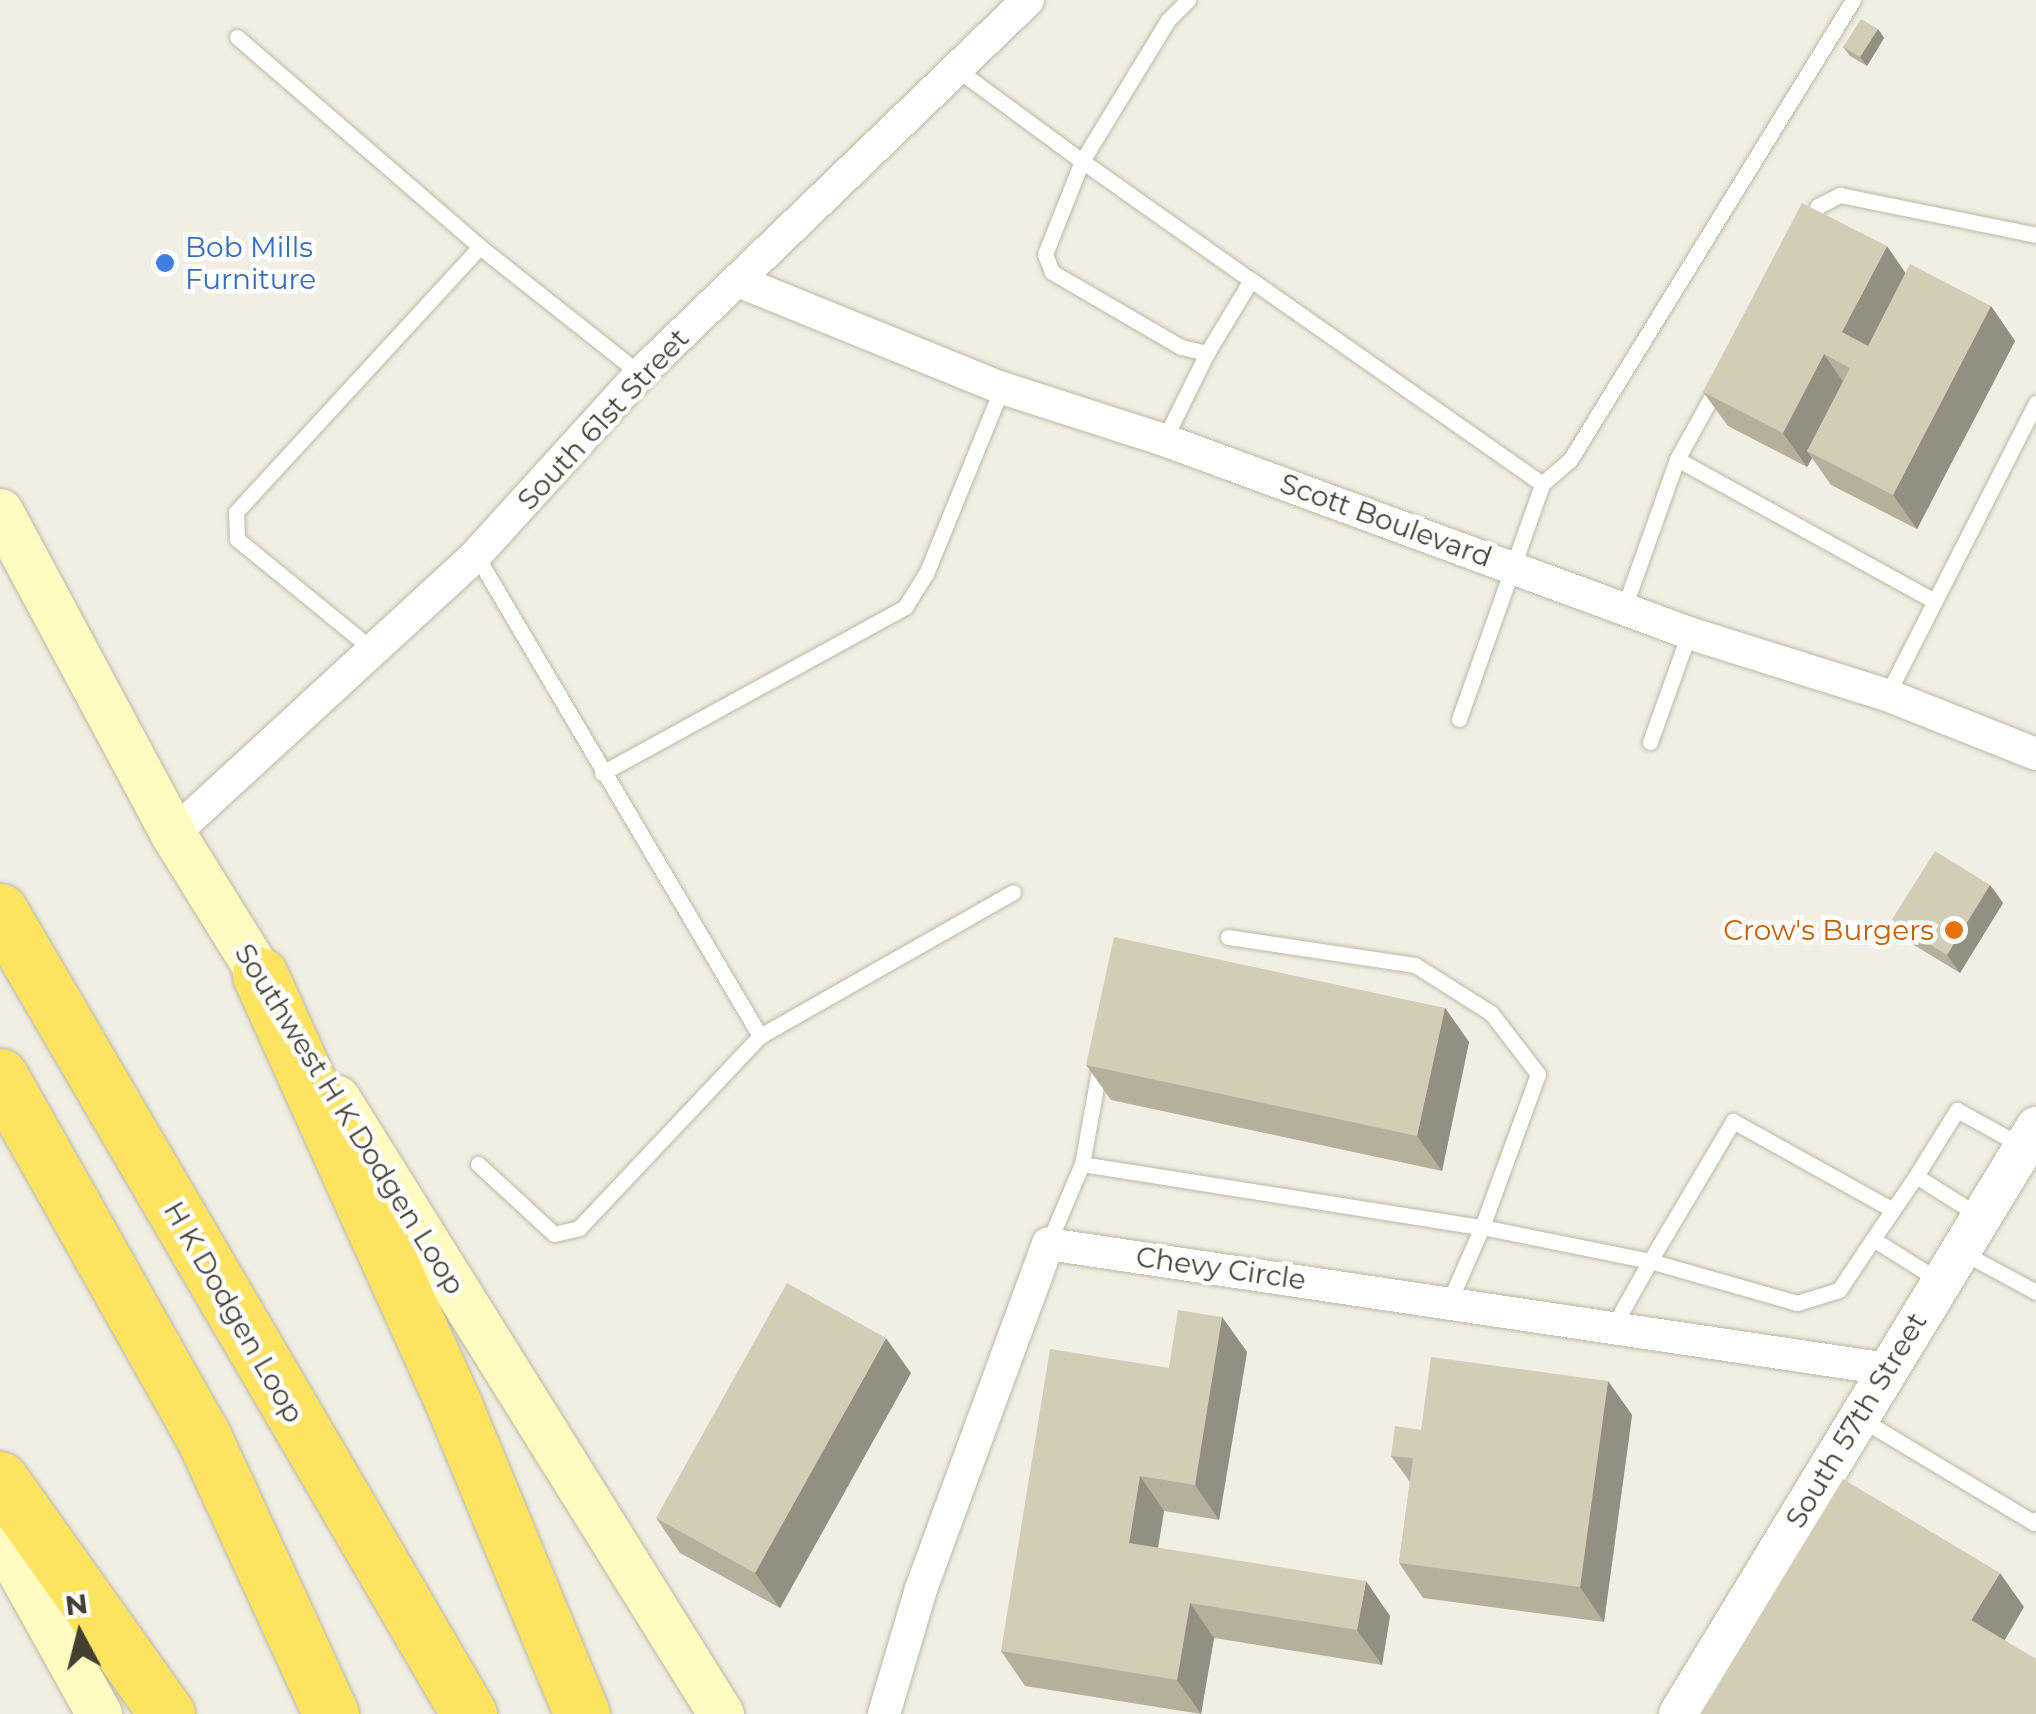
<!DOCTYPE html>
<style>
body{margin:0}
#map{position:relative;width:2036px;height:1714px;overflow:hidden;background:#f1efe3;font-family:Montserrat,sans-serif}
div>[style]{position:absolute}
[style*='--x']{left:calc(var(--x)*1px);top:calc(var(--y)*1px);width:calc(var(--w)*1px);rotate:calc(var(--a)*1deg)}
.roads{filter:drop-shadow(0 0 2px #bdb8a5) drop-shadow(0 0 2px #bdb8a5)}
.service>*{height:15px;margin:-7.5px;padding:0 7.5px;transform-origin:7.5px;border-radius:7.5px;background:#fff}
.minor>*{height:32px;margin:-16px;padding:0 16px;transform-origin:16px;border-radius:16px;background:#fff}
.tertiary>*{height:40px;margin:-20px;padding:0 20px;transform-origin:20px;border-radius:20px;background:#fff}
.secondary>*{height:45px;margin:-22.5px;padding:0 22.5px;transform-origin:22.5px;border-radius:22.5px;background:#fffabf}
.motorway>*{height:55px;margin:-27.5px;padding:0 27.5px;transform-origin:27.5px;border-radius:27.5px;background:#fee361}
.wall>*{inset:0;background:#b5b09e}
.shaded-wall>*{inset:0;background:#949081}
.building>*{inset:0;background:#d3cdb8}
.dots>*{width:28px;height:28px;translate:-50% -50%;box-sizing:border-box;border:5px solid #fff;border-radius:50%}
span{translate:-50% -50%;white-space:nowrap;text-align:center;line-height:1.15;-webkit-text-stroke:9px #fff;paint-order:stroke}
.shop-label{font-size:28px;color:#366cbe}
.left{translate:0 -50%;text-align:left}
.street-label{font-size:28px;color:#433f33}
.food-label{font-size:28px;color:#c56008}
.right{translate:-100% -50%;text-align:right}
.north{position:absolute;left:30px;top:1584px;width:100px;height:100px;-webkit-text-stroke:8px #fff;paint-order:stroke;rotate:353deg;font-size:28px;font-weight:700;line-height:40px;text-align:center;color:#433f33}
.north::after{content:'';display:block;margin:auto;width:35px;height:45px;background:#433f33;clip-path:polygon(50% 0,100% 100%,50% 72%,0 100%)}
</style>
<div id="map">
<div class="roads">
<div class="service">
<div style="--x:1188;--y:0;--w:28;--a:135"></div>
<div style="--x:1168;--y:20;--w:165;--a:121.4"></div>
<div style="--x:1082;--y:161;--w:207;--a:35.2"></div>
<div style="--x:237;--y:37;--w:321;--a:40.8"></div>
<div style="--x:958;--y:70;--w:154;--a:36.3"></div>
<div style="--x:1082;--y:161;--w:100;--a:111.7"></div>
<div style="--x:1045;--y:254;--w:19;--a:69"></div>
<div style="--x:1052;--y:272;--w:149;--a:30.2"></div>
<div style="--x:1181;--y:347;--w:27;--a:13"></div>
<div style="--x:1207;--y:353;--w:97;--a:116.3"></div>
<div style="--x:1808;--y:225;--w:21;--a:-62"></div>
<div style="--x:1818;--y:206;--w:25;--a:-27"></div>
<div style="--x:1840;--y:195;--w:200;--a:11.5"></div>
<div style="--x:1207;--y:353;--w:85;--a:-58.9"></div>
<div style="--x:1251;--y:280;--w:355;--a:35"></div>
<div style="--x:1677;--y:459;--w:291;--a:28.9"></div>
<div style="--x:476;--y:555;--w:559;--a:59.44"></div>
<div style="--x:760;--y:1036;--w:291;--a:-29.6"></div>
<div style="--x:1624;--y:608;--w:158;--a:-70.4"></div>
<div style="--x:1677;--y:459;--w:85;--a:-61"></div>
<div style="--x:373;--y:650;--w:176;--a:-140.8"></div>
<div style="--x:237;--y:539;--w:27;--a:-92"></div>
<div style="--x:236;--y:512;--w:360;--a:-47.4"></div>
<div style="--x:480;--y:247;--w:204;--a:38.4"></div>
<div style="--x:1887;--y:695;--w:328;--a:-63"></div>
<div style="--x:1459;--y:719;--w:249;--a:-70.5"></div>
<div style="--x:1542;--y:484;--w:37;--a:-41"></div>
<div style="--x:1570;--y:460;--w:540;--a:-58.4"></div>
<div style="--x:1650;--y:742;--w:116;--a:-70.3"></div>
<div style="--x:602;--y:773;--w:345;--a:-28.7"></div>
<div style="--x:905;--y:607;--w:39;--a:-58"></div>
<div style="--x:926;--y:574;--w:201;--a:-67.8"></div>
<div style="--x:1228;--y:937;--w:189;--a:8.5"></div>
<div style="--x:1415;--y:965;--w:90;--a:32.3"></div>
<div style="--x:1491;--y:1013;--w:77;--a:52.4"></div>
<div style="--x:1538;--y:1074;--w:163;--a:110.1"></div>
<div style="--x:1482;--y:1227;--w:171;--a:11.4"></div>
<div style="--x:1650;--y:1261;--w:163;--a:-59.3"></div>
<div style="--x:1733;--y:1121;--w:183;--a:29.1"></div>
<div style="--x:478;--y:1164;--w:103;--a:42.6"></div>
<div style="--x:554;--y:1234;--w:26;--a:-13"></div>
<div style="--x:579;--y:1228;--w:264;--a:-46.7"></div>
<div style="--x:1082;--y:1164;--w:101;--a:-79.7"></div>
<div style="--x:1916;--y:1176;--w:76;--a:124.3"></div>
<div style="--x:1873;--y:1239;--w:79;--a:32.1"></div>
<div style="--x:1981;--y:1217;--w:77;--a:-147.8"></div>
<div style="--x:1916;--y:1176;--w:78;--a:-58.2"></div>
<div style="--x:1957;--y:1110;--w:77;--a:28.9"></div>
<div style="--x:1048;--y:1244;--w:87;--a:-67"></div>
<div style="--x:1082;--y:1164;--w:405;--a:9"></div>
<div style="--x:1482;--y:1227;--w:82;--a:113.7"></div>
<div style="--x:1960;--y:1251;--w:86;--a:28.3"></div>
<div style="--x:1613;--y:1327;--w:76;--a:-60.7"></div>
<div style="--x:1650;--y:1261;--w:153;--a:15.9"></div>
<div style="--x:1797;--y:1303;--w:44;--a:-17.2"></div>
<div style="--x:1839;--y:1290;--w:61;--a:-56.3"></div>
<div style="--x:1861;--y:1419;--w:202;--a:31"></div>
<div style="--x:2034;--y:1523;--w:4;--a:-63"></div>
</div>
<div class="minor">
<div style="--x:738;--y:281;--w:285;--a:22.1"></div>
<div style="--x:1002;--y:388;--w:170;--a:17.8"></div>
<div style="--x:1164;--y:440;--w:559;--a:20.18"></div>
<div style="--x:1689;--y:633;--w:207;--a:17.4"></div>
<div style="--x:1887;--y:695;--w:160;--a:21.6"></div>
<div style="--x:173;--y:834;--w:412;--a:-42.6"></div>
<div style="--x:476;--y:555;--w:244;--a:-47.8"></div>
<div style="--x:640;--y:374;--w:539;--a:-43.95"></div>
<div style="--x:884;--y:1714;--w:130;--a:-73.5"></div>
<div style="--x:921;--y:1589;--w:368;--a:-69.8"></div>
<div style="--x:1048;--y:1244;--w:848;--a:8.47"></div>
</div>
<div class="tertiary">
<div style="--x:1679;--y:1714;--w:687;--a:-58.69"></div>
</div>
<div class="secondary">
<div style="--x:0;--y:511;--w:366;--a:61.8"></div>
<div style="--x:173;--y:834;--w:201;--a:58.2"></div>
<div style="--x:337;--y:1098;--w:726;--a:58.06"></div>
<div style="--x:0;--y:1536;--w:204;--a:60.9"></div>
</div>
<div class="motorway">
<div style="--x:0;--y:911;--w:930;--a:59.71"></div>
<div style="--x:260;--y:975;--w:477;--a:65.7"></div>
<div style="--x:456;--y:1410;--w:329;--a:67.5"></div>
<div style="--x:0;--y:1076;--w:416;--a:60.6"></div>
<div style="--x:204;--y:1438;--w:304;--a:65.3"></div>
<div style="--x:0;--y:1479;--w:288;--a:54.6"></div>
</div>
</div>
<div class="wall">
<div style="clip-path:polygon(1878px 29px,1884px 38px,1867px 66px,1850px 56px,1843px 47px)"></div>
<div style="clip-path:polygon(1906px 273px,1991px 306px,2015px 341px,1917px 529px,1831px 485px,1812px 458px,1807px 467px,1728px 426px,1703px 392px)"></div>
<div style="clip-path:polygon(1990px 885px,2003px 903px,1960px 973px,1904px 939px,1891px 921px)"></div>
<div style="clip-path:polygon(1445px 1008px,1469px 1042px,1442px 1171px,1111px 1100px,1086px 1065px)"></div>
<div style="clip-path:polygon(1222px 1317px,1247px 1352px,1219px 1520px,1164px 1511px,1158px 1548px,1390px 1616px,1382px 1665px,1214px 1638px,1201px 1714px,1025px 1686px,1001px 1651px,1169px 1368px)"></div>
<div style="clip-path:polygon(911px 1373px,780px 1608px,680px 1553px,656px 1518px)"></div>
<div style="clip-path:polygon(1608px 1381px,1632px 1415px,1604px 1622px,1423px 1598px,1399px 1563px,1410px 1482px,1391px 1456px,1421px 1430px)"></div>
</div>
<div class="shaded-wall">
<div style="clip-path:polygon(1878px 29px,1884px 38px,1867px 66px,1860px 57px)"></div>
<div style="clip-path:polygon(1887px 246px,1911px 281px,1866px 367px,1842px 332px)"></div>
<div style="clip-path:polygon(1991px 306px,2015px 341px,1917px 529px,1893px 495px)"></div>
<div style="clip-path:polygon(1824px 354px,1848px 389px,1807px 451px,1812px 458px,1807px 467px,1783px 433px)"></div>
<div style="clip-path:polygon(1990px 885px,2003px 903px,1960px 973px,1947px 955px)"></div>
<div style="clip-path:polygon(1445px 1008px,1469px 1042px,1442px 1171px,1417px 1136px)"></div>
<div style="clip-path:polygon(1222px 1317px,1247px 1352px,1219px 1520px,1195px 1485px)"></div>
<div style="clip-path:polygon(886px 1338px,911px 1373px,780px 1608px,755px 1573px)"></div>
<div style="clip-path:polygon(1608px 1381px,1632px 1415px,1604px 1622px,1580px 1587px)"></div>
<div style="clip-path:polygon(1140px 1476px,1164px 1511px,1153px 1577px,1129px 1543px)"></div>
<div style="clip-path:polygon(2000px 1573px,2024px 1607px,1996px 1655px,1971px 1620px)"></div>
<div style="clip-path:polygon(1366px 1581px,1390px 1616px,1382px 1665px,1357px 1630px)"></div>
<div style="clip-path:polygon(1190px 1603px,1214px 1638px,1201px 1714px,1177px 1680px)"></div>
</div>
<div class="building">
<div style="clip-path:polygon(1861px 19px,1878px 29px,1860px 57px,1843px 47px)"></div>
<div style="clip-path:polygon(1802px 203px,1887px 246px,1842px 332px,1868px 346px,1910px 264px,1991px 306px,1893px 495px,1807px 451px,1850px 368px,1824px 354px,1783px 433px,1703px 392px)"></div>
<div style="clip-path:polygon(1935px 851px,1990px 885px,1947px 955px,1891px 921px)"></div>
<div style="clip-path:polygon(1114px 937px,1445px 1008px,1417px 1136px,1086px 1065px)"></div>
<div style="clip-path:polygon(787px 1283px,886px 1338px,755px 1573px,656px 1518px)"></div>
<div style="clip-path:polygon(1178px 1310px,1222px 1317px,1195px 1485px,1140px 1476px,1129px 1543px,1366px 1581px,1357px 1630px,1190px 1603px,1177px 1680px,1001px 1651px,1050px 1349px,1169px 1368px)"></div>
<div style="clip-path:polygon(1431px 1357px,1608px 1381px,1580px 1587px,1399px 1563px,1413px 1458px,1391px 1456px,1395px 1426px,1421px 1430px)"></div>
<div style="clip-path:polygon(1843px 1479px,2000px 1573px,1971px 1620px,2036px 1659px,2036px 1714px,1700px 1714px)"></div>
</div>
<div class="dots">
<div style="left:165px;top:263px;background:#3f7fe0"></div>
<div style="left:1954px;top:930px;background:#e8710a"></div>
</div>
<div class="shop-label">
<span class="left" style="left:185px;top:263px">Bob Mills<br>Furniture</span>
</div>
<div class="street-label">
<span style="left:603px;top:419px;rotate:-47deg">South 61st Street</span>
<span style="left:1386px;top:520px;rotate:20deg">Scott Boulevard</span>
<span style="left:350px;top:1119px;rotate:58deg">Southwest H K Dodgen Loop</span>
<span style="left:1221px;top:1268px;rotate:8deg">Chevy Circle</span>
<span style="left:234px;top:1312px;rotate:60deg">H K Dodgen Loop</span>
<span style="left:1856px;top:1420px;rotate:-59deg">South 57th Street</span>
</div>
<div class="food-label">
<span class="right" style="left:1934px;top:930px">Crow's Burgers</span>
</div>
<div class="north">N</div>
</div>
